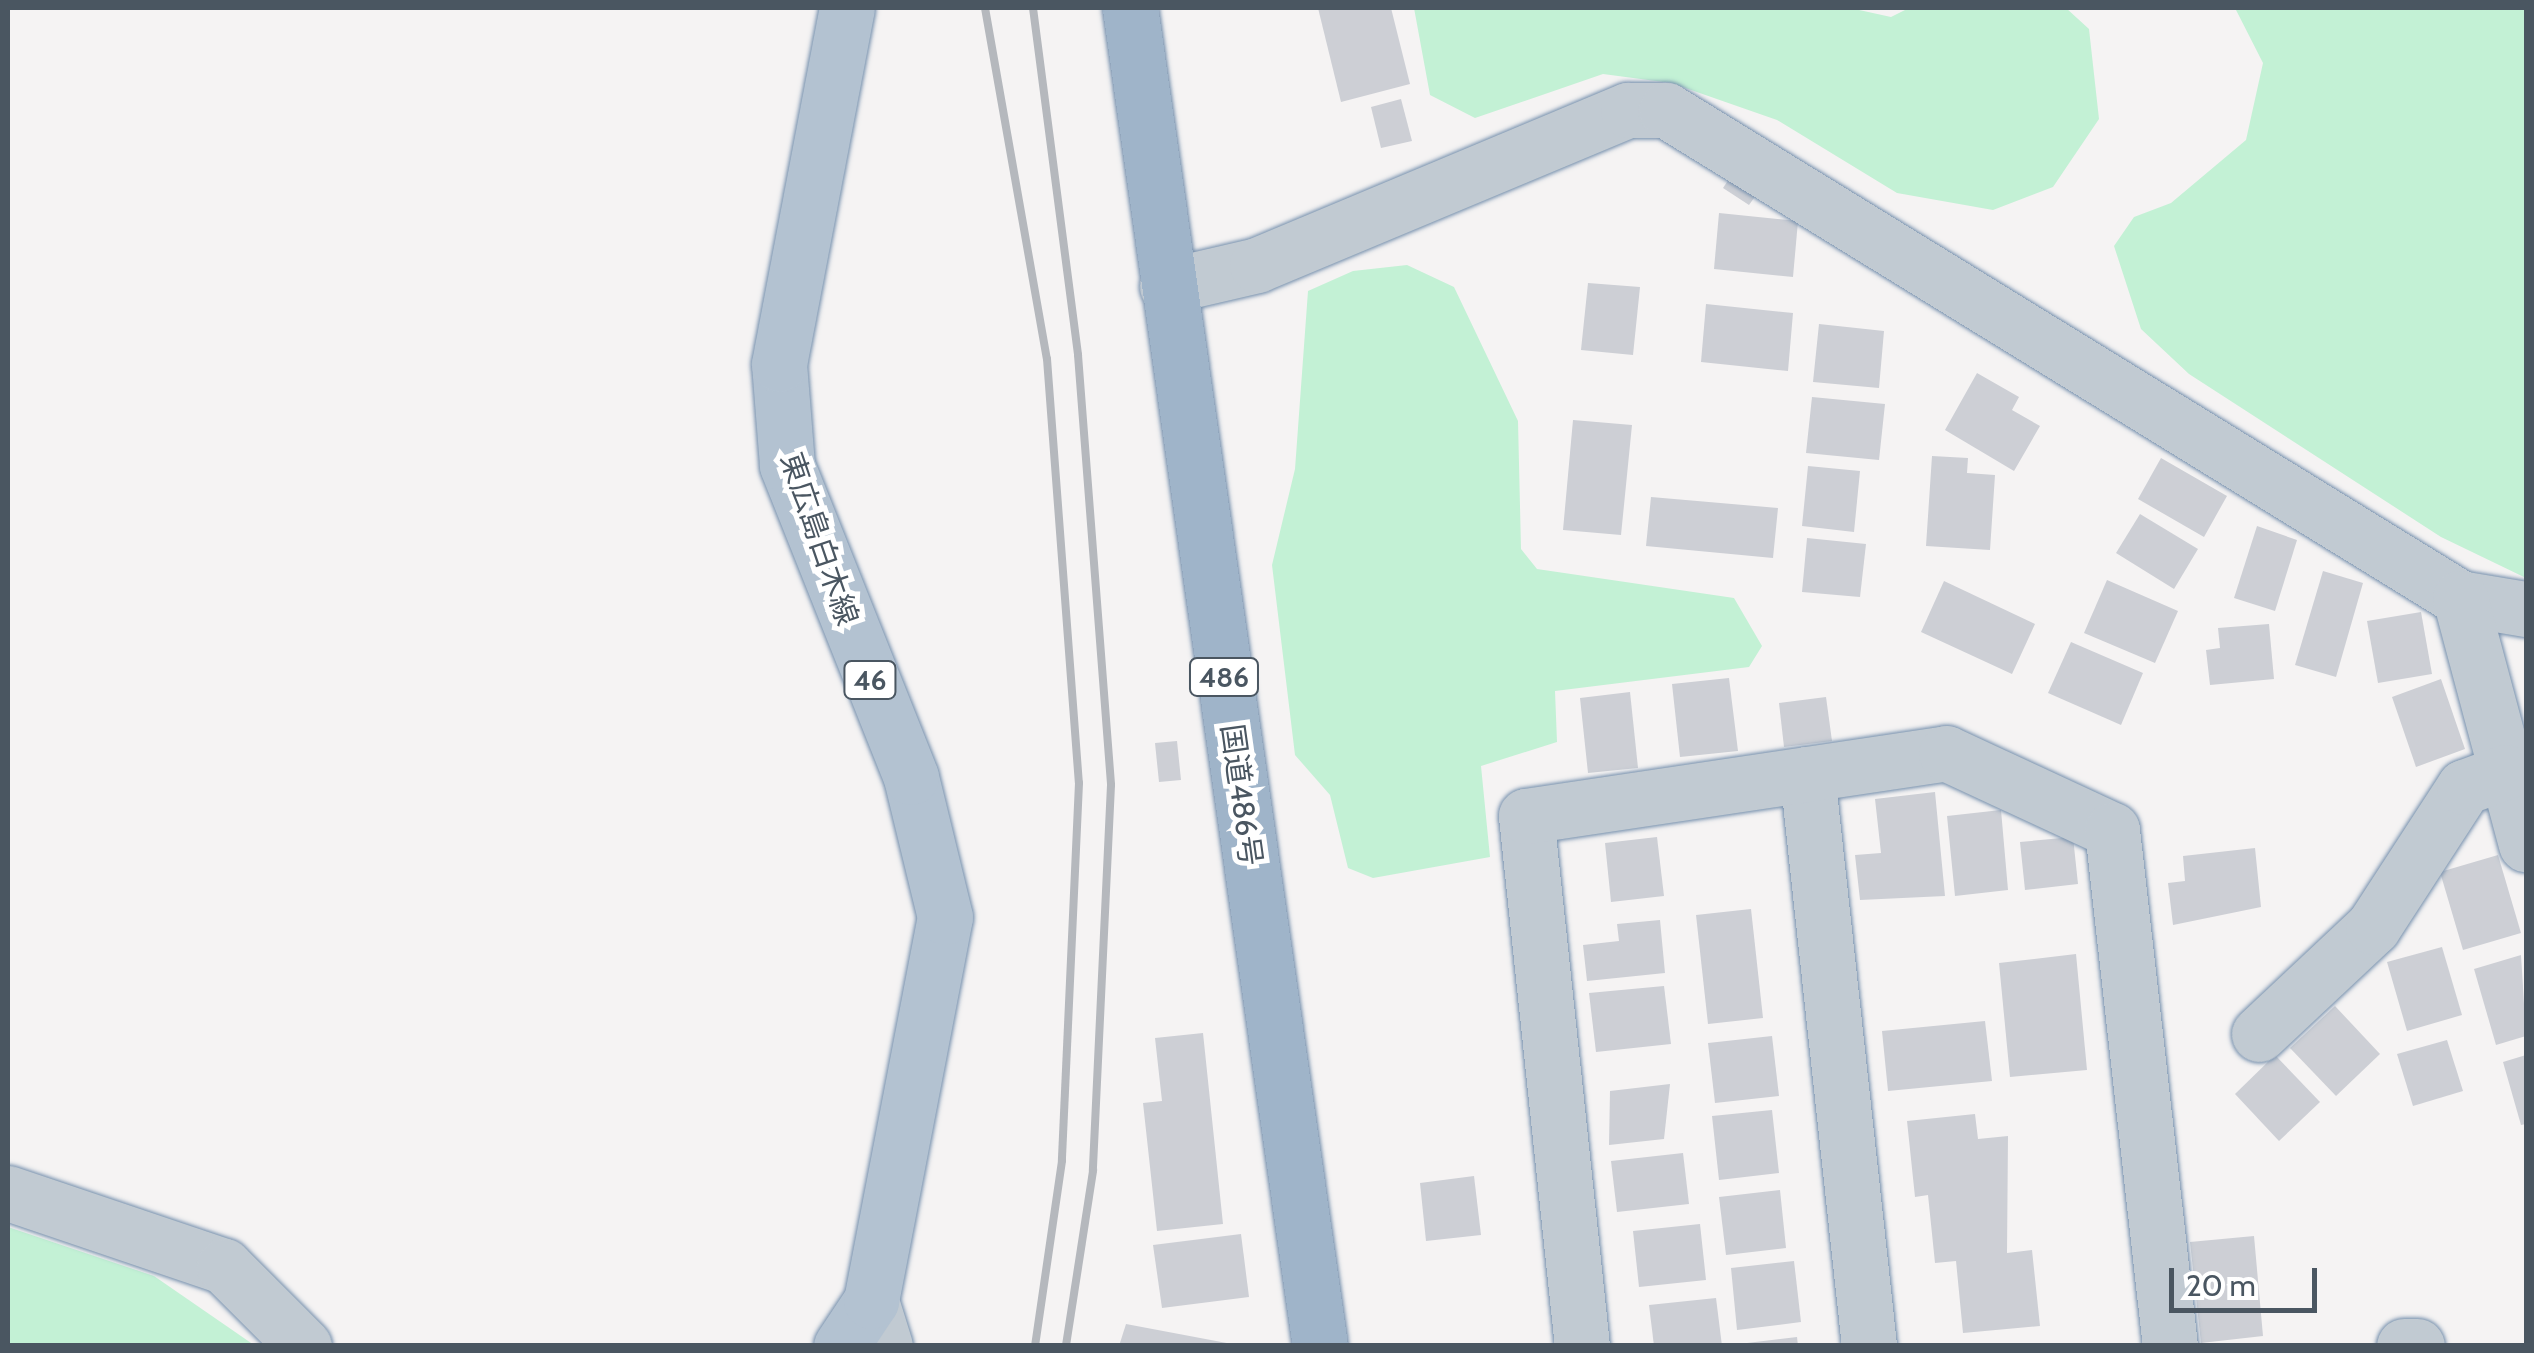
<!DOCTYPE html>
<meta charset="utf-8">
<style>
body{margin:0}
#map{position:relative;width:2534px;height:1353px;overflow:hidden;background:#f5f3f3;font-family:Cabin,"Noto Sans JP",sans-serif}
div>[style]{position:absolute}
[style*='--x']{left:calc(var(--x)*1px);top:calc(var(--y)*1px);width:calc(var(--w)*1px);rotate:calc(var(--a)*1deg)}
.green>*{inset:0;background:#c3f1d5}
.building>*{inset:0;background:#cdcfd5}
.roads{filter:drop-shadow(0 0 2px #7690ad) drop-shadow(0 0 2px #7690ad)}
.minor>*{height:55px;margin:-27.5px;padding:0 27.5px;transform-origin:27.5px;border-radius:27.5px;background:#c1cad2}
.primary>*{height:55px;margin:-27.5px;padding:0 27.5px;transform-origin:27.5px;border-radius:27.5px;background:#b3c2d1}
.trunk>*{height:55px;margin:-27.5px;padding:0 27.5px;transform-origin:27.5px;border-radius:27.5px;background:#9fb4c9}
.rail>*{height:8px;margin:-4px;padding:0 4px;transform-origin:4px;border-radius:4px;background:#b5b8bd}
span{translate:-50% -50%;white-space:nowrap;text-align:center;line-height:1.15;-webkit-text-stroke:10px #fff;paint-order:stroke}
.shield-label span{padding:2px 8px;background:#fff;border:2px solid;border-radius:8px;-webkit-text-stroke-width:0}
.shield-label{font-size:28px;color:#4a5661;font-weight:700}
.street-label{font-size:30px;color:#4a5661}
.frame{position:absolute;inset:0;border:10px solid #4a5661;pointer-events:none}
.scale{position:absolute;left:2169px;top:1268px;width:148px;height:45px;box-sizing:border-box;border:5px solid #4a5661;border-top:0;padding-left:12px;font-size:30px;line-height:35px;white-space:nowrap;color:#4a5661;-webkit-text-stroke:8px #fff;paint-order:stroke}
</style>
<div id="map">
<div class="green">
<div style="clip-path:polygon(1414px 8px,1850px 8px,1891px 17px,1909px 8px,2066px 8px,2089px 29px,2099px 119px,2053px 187px,1993px 210px,1897px 193px,1777px 120px,1671px 83px,1603px 74px,1475px 118px,1430px 95px)"></div>
<div style="clip-path:polygon(2235px 8px,2526px 8px,2526px 578px,2441px 537px,2189px 374px,2141px 329px,2114px 246px,2134px 217px,2171px 203px,2246px 140px,2263px 63px)"></div>
<div style="clip-path:polygon(1407px 265px,1454px 287px,1518px 421px,1521px 549px,1537px 569px,1734px 598px,1762px 646px,1749px 667px,1555px 691px,1557px 742px,1481px 766px,1490px 857px,1373px 878px,1348px 868px,1330px 795px,1295px 755px,1272px 565px,1295px 469px,1308px 291px,1353px 271px)"></div>
<div style="clip-path:polygon(8px 1227px,154px 1276px,254px 1345px,8px 1345px)"></div>
</div>
<div class="building">
<div style="clip-path:polygon(1318px 8px,1391px 8px,1410px 84px,1341px 102px)"></div>
<div style="clip-path:polygon(1401px 99px,1412px 141px,1381px 148px,1371px 107px)"></div>
<div style="clip-path:polygon(1733px 173px,1759px 191px,1749px 205px,1723px 188px)"></div>
<div style="clip-path:polygon(1719px 213px,1798px 221px,1793px 277px,1714px 269px)"></div>
<div style="clip-path:polygon(1588px 283px,1640px 287px,1633px 355px,1581px 350px)"></div>
<div style="clip-path:polygon(1706px 304px,1793px 313px,1788px 371px,1701px 362px)"></div>
<div style="clip-path:polygon(1819px 324px,1884px 331px,1879px 388px,1813px 382px)"></div>
<div style="clip-path:polygon(1977px 373px,2019px 397px,2012px 410px,2040px 426px,2014px 471px,1945px 430px)"></div>
<div style="clip-path:polygon(1812px 397px,1885px 404px,1879px 460px,1806px 453px)"></div>
<div style="clip-path:polygon(1573px 420px,1632px 425px,1621px 535px,1563px 530px)"></div>
<div style="clip-path:polygon(1932px 456px,1968px 458px,1967px 473px,1995px 475px,1990px 550px,1926px 546px)"></div>
<div style="clip-path:polygon(2161px 458px,2227px 496px,2204px 537px,2138px 499px)"></div>
<div style="clip-path:polygon(1808px 466px,1860px 471px,1854px 532px,1802px 526px)"></div>
<div style="clip-path:polygon(1651px 497px,1778px 508px,1773px 558px,1646px 546px)"></div>
<div style="clip-path:polygon(2140px 514px,2198px 549px,2174px 589px,2116px 553px)"></div>
<div style="clip-path:polygon(2257px 526px,2297px 540px,2275px 611px,2234px 598px)"></div>
<div style="clip-path:polygon(1807px 538px,1866px 544px,1860px 597px,1802px 592px)"></div>
<div style="clip-path:polygon(2323px 571px,2363px 583px,2336px 677px,2295px 665px)"></div>
<div style="clip-path:polygon(2107px 580px,2178px 611px,2155px 663px,2084px 633px)"></div>
<div style="clip-path:polygon(1944px 581px,2035px 624px,2012px 674px,1921px 632px)"></div>
<div style="clip-path:polygon(2421px 612px,2432px 674px,2378px 683px,2367px 621px)"></div>
<div style="clip-path:polygon(2269px 624px,2274px 679px,2210px 685px,2206px 650px,2220px 648px,2218px 628px)"></div>
<div style="clip-path:polygon(2071px 642px,2143px 673px,2121px 725px,2048px 693px)"></div>
<div style="clip-path:polygon(1729px 678px,1738px 751px,1680px 757px,1672px 684px)"></div>
<div style="clip-path:polygon(2441px 679px,2465px 749px,2416px 767px,2392px 697px)"></div>
<div style="clip-path:polygon(1630px 692px,1638px 768px,1588px 773px,1580px 698px)"></div>
<div style="clip-path:polygon(1826px 697px,1832px 741px,1784px 747px,1779px 703px)"></div>
<div style="clip-path:polygon(1177px 741px,1181px 780px,1159px 782px,1155px 743px)"></div>
<div style="clip-path:polygon(1935px 792px,1945px 896px,1860px 900px,1855px 855px,1881px 853px,1875px 799px)"></div>
<div style="clip-path:polygon(2001px 810px,2008px 890px,1955px 896px,1947px 816px)"></div>
<div style="clip-path:polygon(1657px 837px,1664px 896px,1611px 902px,1605px 843px)"></div>
<div style="clip-path:polygon(2073px 837px,2078px 884px,2025px 890px,2020px 842px)"></div>
<div style="clip-path:polygon(2255px 848px,2261px 907px,2173px 925px,2168px 883px,2185px 881px,2183px 856px)"></div>
<div style="clip-path:polygon(2498px 855px,2521px 933px,2463px 950px,2440px 872px)"></div>
<div style="clip-path:polygon(1751px 909px,1763px 1018px,1708px 1024px,1696px 915px)"></div>
<div style="clip-path:polygon(1660px 920px,1665px 973px,1587px 981px,1583px 945px,1619px 941px,1617px 924px)"></div>
<div style="clip-path:polygon(2442px 947px,2462px 1015px,2407px 1031px,2387px 962px)"></div>
<div style="clip-path:polygon(2076px 954px,2087px 1070px,2010px 1077px,1999px 963px)"></div>
<div style="clip-path:polygon(2521px 955px,2526px 1036px,2496px 1045px,2474px 969px)"></div>
<div style="clip-path:polygon(1664px 986px,1671px 1044px,1596px 1052px,1589px 993px)"></div>
<div style="clip-path:polygon(2335px 1006px,2380px 1054px,2336px 1096px,2290px 1048px)"></div>
<div style="clip-path:polygon(1985px 1021px,1992px 1081px,1888px 1091px,1882px 1031px)"></div>
<div style="clip-path:polygon(1203px 1033px,1223px 1224px,1157px 1231px,1143px 1103px,1162px 1101px,1155px 1038px)"></div>
<div style="clip-path:polygon(1772px 1036px,1779px 1096px,1715px 1103px,1708px 1043px)"></div>
<div style="clip-path:polygon(2447px 1040px,2463px 1091px,2413px 1106px,2397px 1054px)"></div>
<div style="clip-path:polygon(2275px 1055px,2320px 1102px,2279px 1141px,2235px 1094px)"></div>
<div style="clip-path:polygon(2526px 1055px,2526px 1124px,2521px 1125px,2503px 1062px)"></div>
<div style="clip-path:polygon(1670px 1084px,1664px 1139px,1609px 1145px,1610px 1091px)"></div>
<div style="clip-path:polygon(1772px 1110px,1779px 1173px,1719px 1180px,1712px 1116px)"></div>
<div style="clip-path:polygon(1975px 1114px,1978px 1139px,2008px 1136px,2007px 1253px,2032px 1250px,2040px 1326px,1963px 1333px,1956px 1261px,1935px 1263px,1928px 1195px,1915px 1197px,1907px 1121px)"></div>
<div style="clip-path:polygon(1683px 1153px,1689px 1204px,1617px 1212px,1611px 1161px)"></div>
<div style="clip-path:polygon(1474px 1176px,1481px 1235px,1426px 1241px,1420px 1183px)"></div>
<div style="clip-path:polygon(1780px 1190px,1786px 1248px,1726px 1255px,1719px 1197px)"></div>
<div style="clip-path:polygon(1700px 1224px,1706px 1280px,1639px 1287px,1633px 1231px)"></div>
<div style="clip-path:polygon(1241px 1234px,1249px 1297px,1162px 1308px,1153px 1245px)"></div>
<div style="clip-path:polygon(2254px 1236px,2263px 1336px,2201px 1343px,2190px 1242px)"></div>
<div style="clip-path:polygon(1794px 1261px,1801px 1322px,1737px 1330px,1731px 1268px)"></div>
<div style="clip-path:polygon(1716px 1298px,1722px 1346px,1654px 1346px,1649px 1305px)"></div>
<div style="clip-path:polygon(1126px 1324px,1232px 1344px,1232px 1346px,1119px 1346px)"></div>
<div style="clip-path:polygon(1797px 1337px,1798px 1346px,1747px 1346px,1747px 1343px)"></div>
</div>
<div class="roads">
<div class="minor">
<div style="--x:1167;--y:286;--w:92;--a:-13.1"></div>
<div style="--x:1257;--y:265;--w:402;--a:-22.7"></div>
<div style="--x:1628;--y:110;--w:38;--a:0"></div>
<div style="--x:1666;--y:110;--w:932;--a:31.58"></div>
<div style="--x:2460;--y:598;--w:67;--a:9.5"></div>
<div style="--x:2460;--y:598;--w:255;--a:75"></div>
<div style="--x:1807;--y:774;--w:575;--a:83.81"></div>
<div style="--x:2259;--y:1034;--w:156;--a:-43.2"></div>
<div style="--x:2373;--y:927;--w:167;--a:-57"></div>
<div style="--x:2464;--y:787;--w:44;--a:-20.1"></div>
<div style="--x:8;--y:1193;--w:228;--a:18.7"></div>
<div style="--x:224;--y:1266;--w:113;--a:45"></div>
<div style="--x:871;--y:1301;--w:47;--a:72.7"></div>
<div style="--x:1582;--y:1346;--w:533;--a:-96.03"></div>
<div style="--x:1526;--y:816;--w:425;--a:-8.5"></div>
<div style="--x:1946;--y:753;--w:183;--a:24.9"></div>
<div style="--x:2112;--y:830;--w:519;--a:83.59"></div>
<div style="--x:2404;--y:1346;--w:13;--a:0"></div>
</div>
<div class="primary">
<div style="--x:841;--y:1346;--w:54;--a:-56.3"></div>
<div style="--x:871;--y:1301;--w:391;--a:-79.1"></div>
<div style="--x:945;--y:917;--w:144;--a:-103.7"></div>
<div style="--x:911;--y:777;--w:336;--a:-111.7"></div>
<div style="--x:787;--y:465;--w:101;--a:-94.5"></div>
<div style="--x:779;--y:364;--w:362;--a:-79.2"></div>
</div>
<div class="trunk">
<div style="--x:1130;--y:8;--w:1351;--a:81.92"></div>
</div>
</div>
<div class="rail">
<div style="--x:985;--y:8;--w:356;--a:80"></div>
<div style="--x:1047;--y:359;--w:425;--a:85.7"></div>
<div style="--x:1079;--y:783;--w:378;--a:92.6"></div>
<div style="--x:1062;--y:1161;--w:187;--a:98.3"></div>
<div style="--x:1033;--y:8;--w:350;--a:82.6"></div>
<div style="--x:1078;--y:355;--w:431;--a:85.6"></div>
<div style="--x:1111;--y:785;--w:386;--a:92.7"></div>
<div style="--x:1093;--y:1171;--w:177;--a:98.8"></div>
</div>
<div class="shield-label">
<span style="left:1224px;top:677px">486</span>
<span style="left:870px;top:680px">46</span>
</div>
<div class="street-label">
<span style="left:819px;top:539px;rotate:71deg">東広島白木線</span>
<span style="left:1241px;top:795px;rotate:82deg">国道486号</span>
</div>
<div class="frame"></div>
<div class="scale">20 m</div>
</div>
